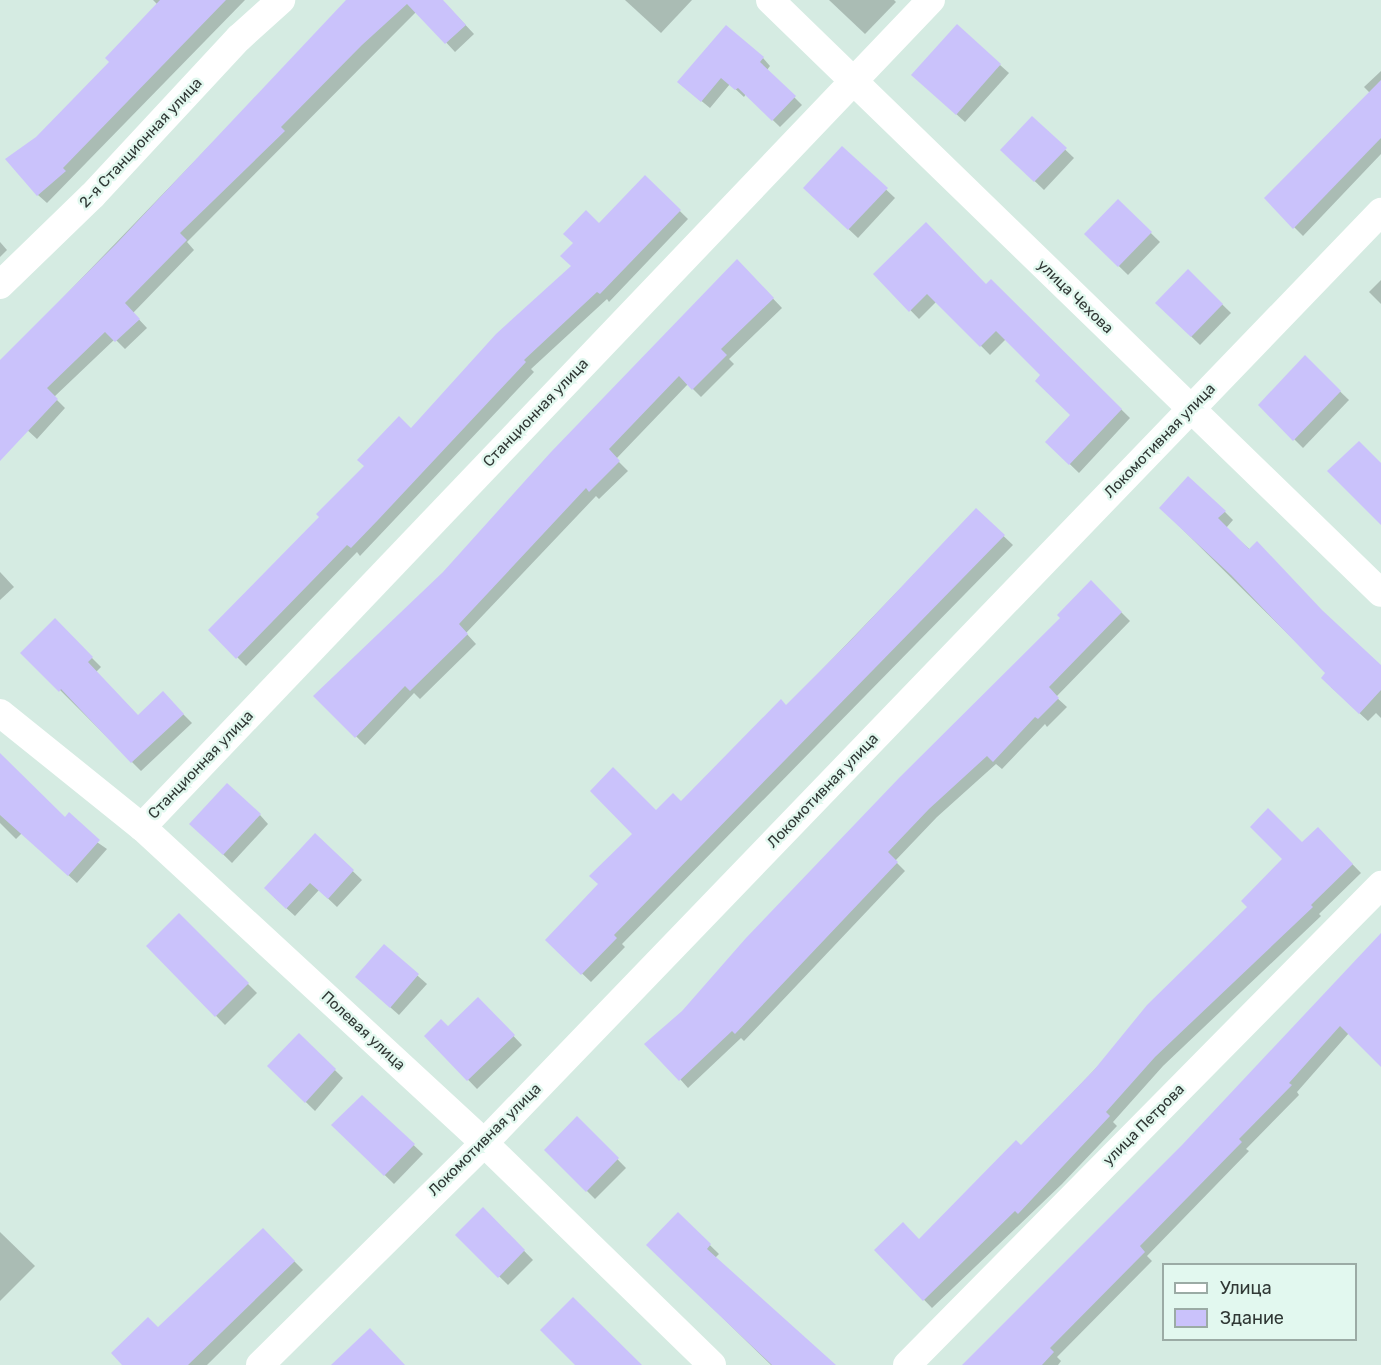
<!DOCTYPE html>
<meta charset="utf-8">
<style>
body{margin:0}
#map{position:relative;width:1381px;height:1365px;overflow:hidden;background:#d5ebe2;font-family:Rubik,sans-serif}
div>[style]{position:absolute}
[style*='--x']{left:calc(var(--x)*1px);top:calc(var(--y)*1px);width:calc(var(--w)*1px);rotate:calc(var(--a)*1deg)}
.shadow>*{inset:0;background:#0003}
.building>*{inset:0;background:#cac2fb}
.street>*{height:28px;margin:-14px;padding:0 14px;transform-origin:14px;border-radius:14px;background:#fff}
span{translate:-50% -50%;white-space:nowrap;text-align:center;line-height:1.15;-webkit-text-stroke:5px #e2f8ef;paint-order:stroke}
.street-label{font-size:15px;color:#303835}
.legend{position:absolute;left:1162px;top:1263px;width:195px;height:78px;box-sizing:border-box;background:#e2f8ef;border:2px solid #9baba5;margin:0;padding:8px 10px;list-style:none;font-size:18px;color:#303835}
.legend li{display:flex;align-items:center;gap:12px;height:30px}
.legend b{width:30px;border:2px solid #9baba5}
</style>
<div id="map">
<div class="shadow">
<div style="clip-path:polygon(153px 0,245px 0,47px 203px,38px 195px,37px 138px,111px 62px,158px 5px)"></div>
<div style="clip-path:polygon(350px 0,442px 0,474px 34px,455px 52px,417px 11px,187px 242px,194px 250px,133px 313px,147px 328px,125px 349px,115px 339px,54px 397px,65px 408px,37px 439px,0 405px,0 363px)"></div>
<div style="clip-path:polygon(625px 0,692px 0,661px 33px)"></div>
<div style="clip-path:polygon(829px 0,894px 0,896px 2px,865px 34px)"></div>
<div style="clip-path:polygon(763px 58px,770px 66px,767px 70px,802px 105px,780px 127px,746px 94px,744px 97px,730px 84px,710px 108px,687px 89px)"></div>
<div style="clip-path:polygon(1000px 65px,1009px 73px,965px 122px,922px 83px)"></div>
<div style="clip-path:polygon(1381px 71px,1381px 154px,1303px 236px,1266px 199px,1370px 93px,1364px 87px)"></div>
<div style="clip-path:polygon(1032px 118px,1074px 158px,1044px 190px,1002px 150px)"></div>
<div style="clip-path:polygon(842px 148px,895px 198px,858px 238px,805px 188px)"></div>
<div style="clip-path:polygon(645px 177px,688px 219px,609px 302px,607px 299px,531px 369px,534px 372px,360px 556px,357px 552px,246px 666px,210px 630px,573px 267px,599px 225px)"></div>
<div style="clip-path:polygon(1118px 201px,1160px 242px,1128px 275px,1086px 234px)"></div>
<div style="clip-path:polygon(0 242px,7px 250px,0 257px)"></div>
<div style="clip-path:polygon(737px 261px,782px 308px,729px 359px,734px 364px,701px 397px,688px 384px,616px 459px,628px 471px,599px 499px,596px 496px,466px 633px,476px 644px,420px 699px,414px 693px,365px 745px,315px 696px,444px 573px)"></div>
<div style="clip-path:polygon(1188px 271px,1231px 313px,1200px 345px,1157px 303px)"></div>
<div style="clip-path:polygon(875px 274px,986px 286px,991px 281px,1130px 418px,1079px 473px,1047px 442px,1072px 415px,1042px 375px,1006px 339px,990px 355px,937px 301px,919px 319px)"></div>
<div style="clip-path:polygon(1381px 280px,1381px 304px,1369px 292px)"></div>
<div style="clip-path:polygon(1305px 358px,1349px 400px,1303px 448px,1260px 405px)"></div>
<div style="clip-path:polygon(1161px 508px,1225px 512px,1233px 520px,1226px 528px,1381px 668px,1381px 718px,1376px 713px,1368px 721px,1331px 687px,1327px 673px)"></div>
<div style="clip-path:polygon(976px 510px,1013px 545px,622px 944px,625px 947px,591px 982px,547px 940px,600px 884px,656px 812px,681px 803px,786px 707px)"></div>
<div style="clip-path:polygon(0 572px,14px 587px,0 600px)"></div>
<div style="clip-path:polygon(1091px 582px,1130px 621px,1056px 697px,1067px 707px,1047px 727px,1045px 724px,1002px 769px,996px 764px,937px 817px,895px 861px,905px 871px,744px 1041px,741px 1038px,688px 1088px,680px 1079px,683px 1012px,1062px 618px)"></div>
<div style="clip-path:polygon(55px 621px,101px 667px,96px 672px,139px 717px,163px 694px,192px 723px,141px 771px,23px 653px)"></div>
<div style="clip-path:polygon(0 755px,65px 820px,107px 849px,77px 883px,22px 833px,16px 839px,0 823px)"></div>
<div style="clip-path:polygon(260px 815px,268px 824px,232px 863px,200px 832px)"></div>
<div style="clip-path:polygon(1318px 829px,1361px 873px,1319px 914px,1321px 916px,1163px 1066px,1113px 1122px,1117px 1126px,1062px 1184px,932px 1308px,876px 1250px,919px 1241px,1021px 1147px,1249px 907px)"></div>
<div style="clip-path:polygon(315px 835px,362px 880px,337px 907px,319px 890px,295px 916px,274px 897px)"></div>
<div style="clip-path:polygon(179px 915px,257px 993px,225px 1025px,148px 946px)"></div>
<div style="clip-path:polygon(1381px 935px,1381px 1065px,1349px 1033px,1297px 1092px,1299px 1095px,1246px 1149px,1249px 1151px,1147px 1256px,1152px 1261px,1057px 1357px,1061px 1361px,1058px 1365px,982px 1365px)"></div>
<div style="clip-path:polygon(384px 946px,427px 984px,399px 1015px,365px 985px)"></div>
<div style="clip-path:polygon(478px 999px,522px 1045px,477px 1089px,426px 1036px,448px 1028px)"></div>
<div style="clip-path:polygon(299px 1035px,343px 1078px,315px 1111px,269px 1066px)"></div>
<div style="clip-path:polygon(363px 1097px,423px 1154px,394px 1184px,333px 1125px)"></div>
<div style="clip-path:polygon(577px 1118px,626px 1168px,595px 1199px,546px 1150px)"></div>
<div style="clip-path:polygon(483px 1209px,533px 1260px,508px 1285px,457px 1235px)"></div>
<div style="clip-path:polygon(678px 1214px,719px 1254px,715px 1258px,834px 1365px,771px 1365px,648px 1245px)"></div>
<div style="clip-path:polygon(263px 1230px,303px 1270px,207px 1365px,125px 1365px)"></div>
<div style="clip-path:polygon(0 1232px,35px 1266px,0 1301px)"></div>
</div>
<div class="building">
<div style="clip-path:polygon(160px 0,226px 0,63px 168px,66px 171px,37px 196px,5px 159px,36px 137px,109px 62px,105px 58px)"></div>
<div style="clip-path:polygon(346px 0,443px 0,466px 25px,445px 44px,407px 4px,362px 45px,281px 127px,285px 131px,180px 233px,187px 240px,125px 303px,140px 319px,115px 342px,105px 332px,47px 388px,58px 399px,0 461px,0 360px,118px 242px)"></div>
<div style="clip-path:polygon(957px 24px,1001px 64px,956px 115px,911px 75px)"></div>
<div style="clip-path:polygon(726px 25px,764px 57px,760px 62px,796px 96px,772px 121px,738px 88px,735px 90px,721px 78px,701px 102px,677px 82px)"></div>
<div style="clip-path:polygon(1381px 80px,1381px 138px,1293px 229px,1264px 198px)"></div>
<div style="clip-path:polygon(1032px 116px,1067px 148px,1034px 182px,1000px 150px)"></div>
<div style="clip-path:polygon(842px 146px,888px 188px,848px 230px,803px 188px)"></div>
<div style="clip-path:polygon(645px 175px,681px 210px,600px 294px,597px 292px,524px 360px,526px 362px,378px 520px,351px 548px,347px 545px,236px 659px,208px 630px,319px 517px,316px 514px,364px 466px,357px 460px,399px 416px,411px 428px,496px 334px,571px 266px,560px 256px,573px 243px,563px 234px,586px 210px,599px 223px)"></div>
<div style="clip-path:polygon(1118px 199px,1152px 232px,1118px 267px,1084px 234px)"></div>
<div style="clip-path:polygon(926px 222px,986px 284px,991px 279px,1122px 409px,1069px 465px,1045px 442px,1070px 415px,1035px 381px,1040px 375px,996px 331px,980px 347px,927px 294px,909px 312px,873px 274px)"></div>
<div style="clip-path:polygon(737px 259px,774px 298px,721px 349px,727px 355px,692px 390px,679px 376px,609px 449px,620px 461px,589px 492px,586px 488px,459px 624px,468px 634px,410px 691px,405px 686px,355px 738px,313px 696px,443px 572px,551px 452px)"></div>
<div style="clip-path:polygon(1188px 269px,1223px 304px,1191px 337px,1155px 303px)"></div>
<div style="clip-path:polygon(1305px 355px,1341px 391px,1293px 441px,1258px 405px)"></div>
<div style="clip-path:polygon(1359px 441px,1381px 463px,1381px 525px,1327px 471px)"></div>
<div style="clip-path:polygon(1188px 476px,1226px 511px,1218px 518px,1249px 549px,1257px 541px,1322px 610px,1381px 665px,1381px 690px,1359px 714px,1321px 678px,1325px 673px,1231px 575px,1159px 508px)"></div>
<div style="clip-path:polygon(976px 508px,1005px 535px,614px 935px,617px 938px,581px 975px,545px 940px,598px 884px,589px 876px,632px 834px,590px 791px,613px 767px,656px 810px,673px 793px,681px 801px,781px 699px,786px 705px,852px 639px)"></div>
<div style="clip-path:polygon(1091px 580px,1122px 612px,1049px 687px,1059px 698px,1038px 719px,1035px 717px,993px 762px,987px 756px,929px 809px,888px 852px,898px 862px,735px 1034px,732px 1031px,679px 1081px,644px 1044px,682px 1011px,746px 938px,899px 778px,1060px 618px,1057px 615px)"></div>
<div style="clip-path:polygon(55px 618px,93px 657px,88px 662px,138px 715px,163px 691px,184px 714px,131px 763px,61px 689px,59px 692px,20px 653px)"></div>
<div style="clip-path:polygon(0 753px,65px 817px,69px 812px,100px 840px,68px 876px,0 815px)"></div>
<div style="clip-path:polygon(227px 783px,261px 814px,223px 855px,189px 824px)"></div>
<div style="clip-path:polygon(1268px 808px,1302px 842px,1318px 827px,1353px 864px,1311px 905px,1313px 907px,1155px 1057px,1106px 1112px,1110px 1116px,1018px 1214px,1015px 1211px,923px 1301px,874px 1250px,903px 1222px,919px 1239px,1016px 1140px,1021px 1145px,1094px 1070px,1147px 1005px,1247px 907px,1241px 901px,1282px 859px,1250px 827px)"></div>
<div style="clip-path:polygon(315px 833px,354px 870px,328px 899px,310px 883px,286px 909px,264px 888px)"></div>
<div style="clip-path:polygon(179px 913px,249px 983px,215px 1017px,146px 946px)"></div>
<div style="clip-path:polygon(1381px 933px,1381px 1067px,1340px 1026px,1289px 1083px,1292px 1085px,1239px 1139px,1242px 1142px,1140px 1246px,1145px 1252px,1050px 1348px,1054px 1352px,1042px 1365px,962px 1365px,1182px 1145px)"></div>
<div style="clip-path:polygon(384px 944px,419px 974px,390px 1008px,355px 977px)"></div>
<div style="clip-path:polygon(478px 997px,515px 1035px,467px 1081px,424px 1036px,441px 1019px,448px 1026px)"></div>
<div style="clip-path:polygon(299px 1033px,336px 1069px,305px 1103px,267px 1066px)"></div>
<div style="clip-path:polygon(362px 1095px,415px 1144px,384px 1176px,331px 1125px)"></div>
<div style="clip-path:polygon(577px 1116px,619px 1158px,586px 1192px,544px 1150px)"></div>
<div style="clip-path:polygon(483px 1207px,525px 1250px,498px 1278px,455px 1235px)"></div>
<div style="clip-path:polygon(678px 1212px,711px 1244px,707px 1249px,836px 1365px,772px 1365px,679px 1277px,646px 1245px)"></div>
<div style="clip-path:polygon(263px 1228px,295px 1261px,188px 1365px,122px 1365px,111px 1353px,148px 1317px,158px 1327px)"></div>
<div style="clip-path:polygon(573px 1297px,642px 1365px,575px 1365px,540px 1330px)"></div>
<div style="clip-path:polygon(370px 1328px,405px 1365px,331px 1365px)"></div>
</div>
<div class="street">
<div style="--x:770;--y:0;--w:851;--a:44.14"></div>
<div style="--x:0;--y:285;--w:128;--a:-44.1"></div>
<div style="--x:92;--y:196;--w:216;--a:-47.1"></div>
<div style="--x:239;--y:38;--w:57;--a:-42.1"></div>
<div style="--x:0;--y:713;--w:182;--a:38.8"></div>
<div style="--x:142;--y:827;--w:466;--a:42.7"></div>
<div style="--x:484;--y:1143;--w:318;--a:44.2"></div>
<div style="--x:142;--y:827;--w:1143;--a:-46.35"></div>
<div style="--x:260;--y:1365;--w:315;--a:-44.7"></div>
<div style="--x:484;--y:1143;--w:1293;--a:-46.07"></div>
<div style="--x:907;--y:1365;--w:675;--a:-45.36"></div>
</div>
<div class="street-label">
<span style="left:141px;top:143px;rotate:-47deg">2-я Станционная улица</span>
<span style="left:1075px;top:297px;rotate:44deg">улица Чехова</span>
<span style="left:536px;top:413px;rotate:-46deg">Станционная улица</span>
<span style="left:1160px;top:441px;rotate:-46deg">Локомотивная улица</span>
<span style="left:201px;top:765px;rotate:-46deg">Станционная улица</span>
<span style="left:823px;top:791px;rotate:-46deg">Локомотивная улица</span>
<span style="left:363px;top:1031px;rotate:43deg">Полевая улица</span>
<span style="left:1144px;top:1125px;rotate:-45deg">улица Петрова</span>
<span style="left:485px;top:1140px;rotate:-45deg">Локомотивная улица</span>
</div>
<ul class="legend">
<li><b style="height:8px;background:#fff"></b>Улица</li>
<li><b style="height:16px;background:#cac2fb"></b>Здание</li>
</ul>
</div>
